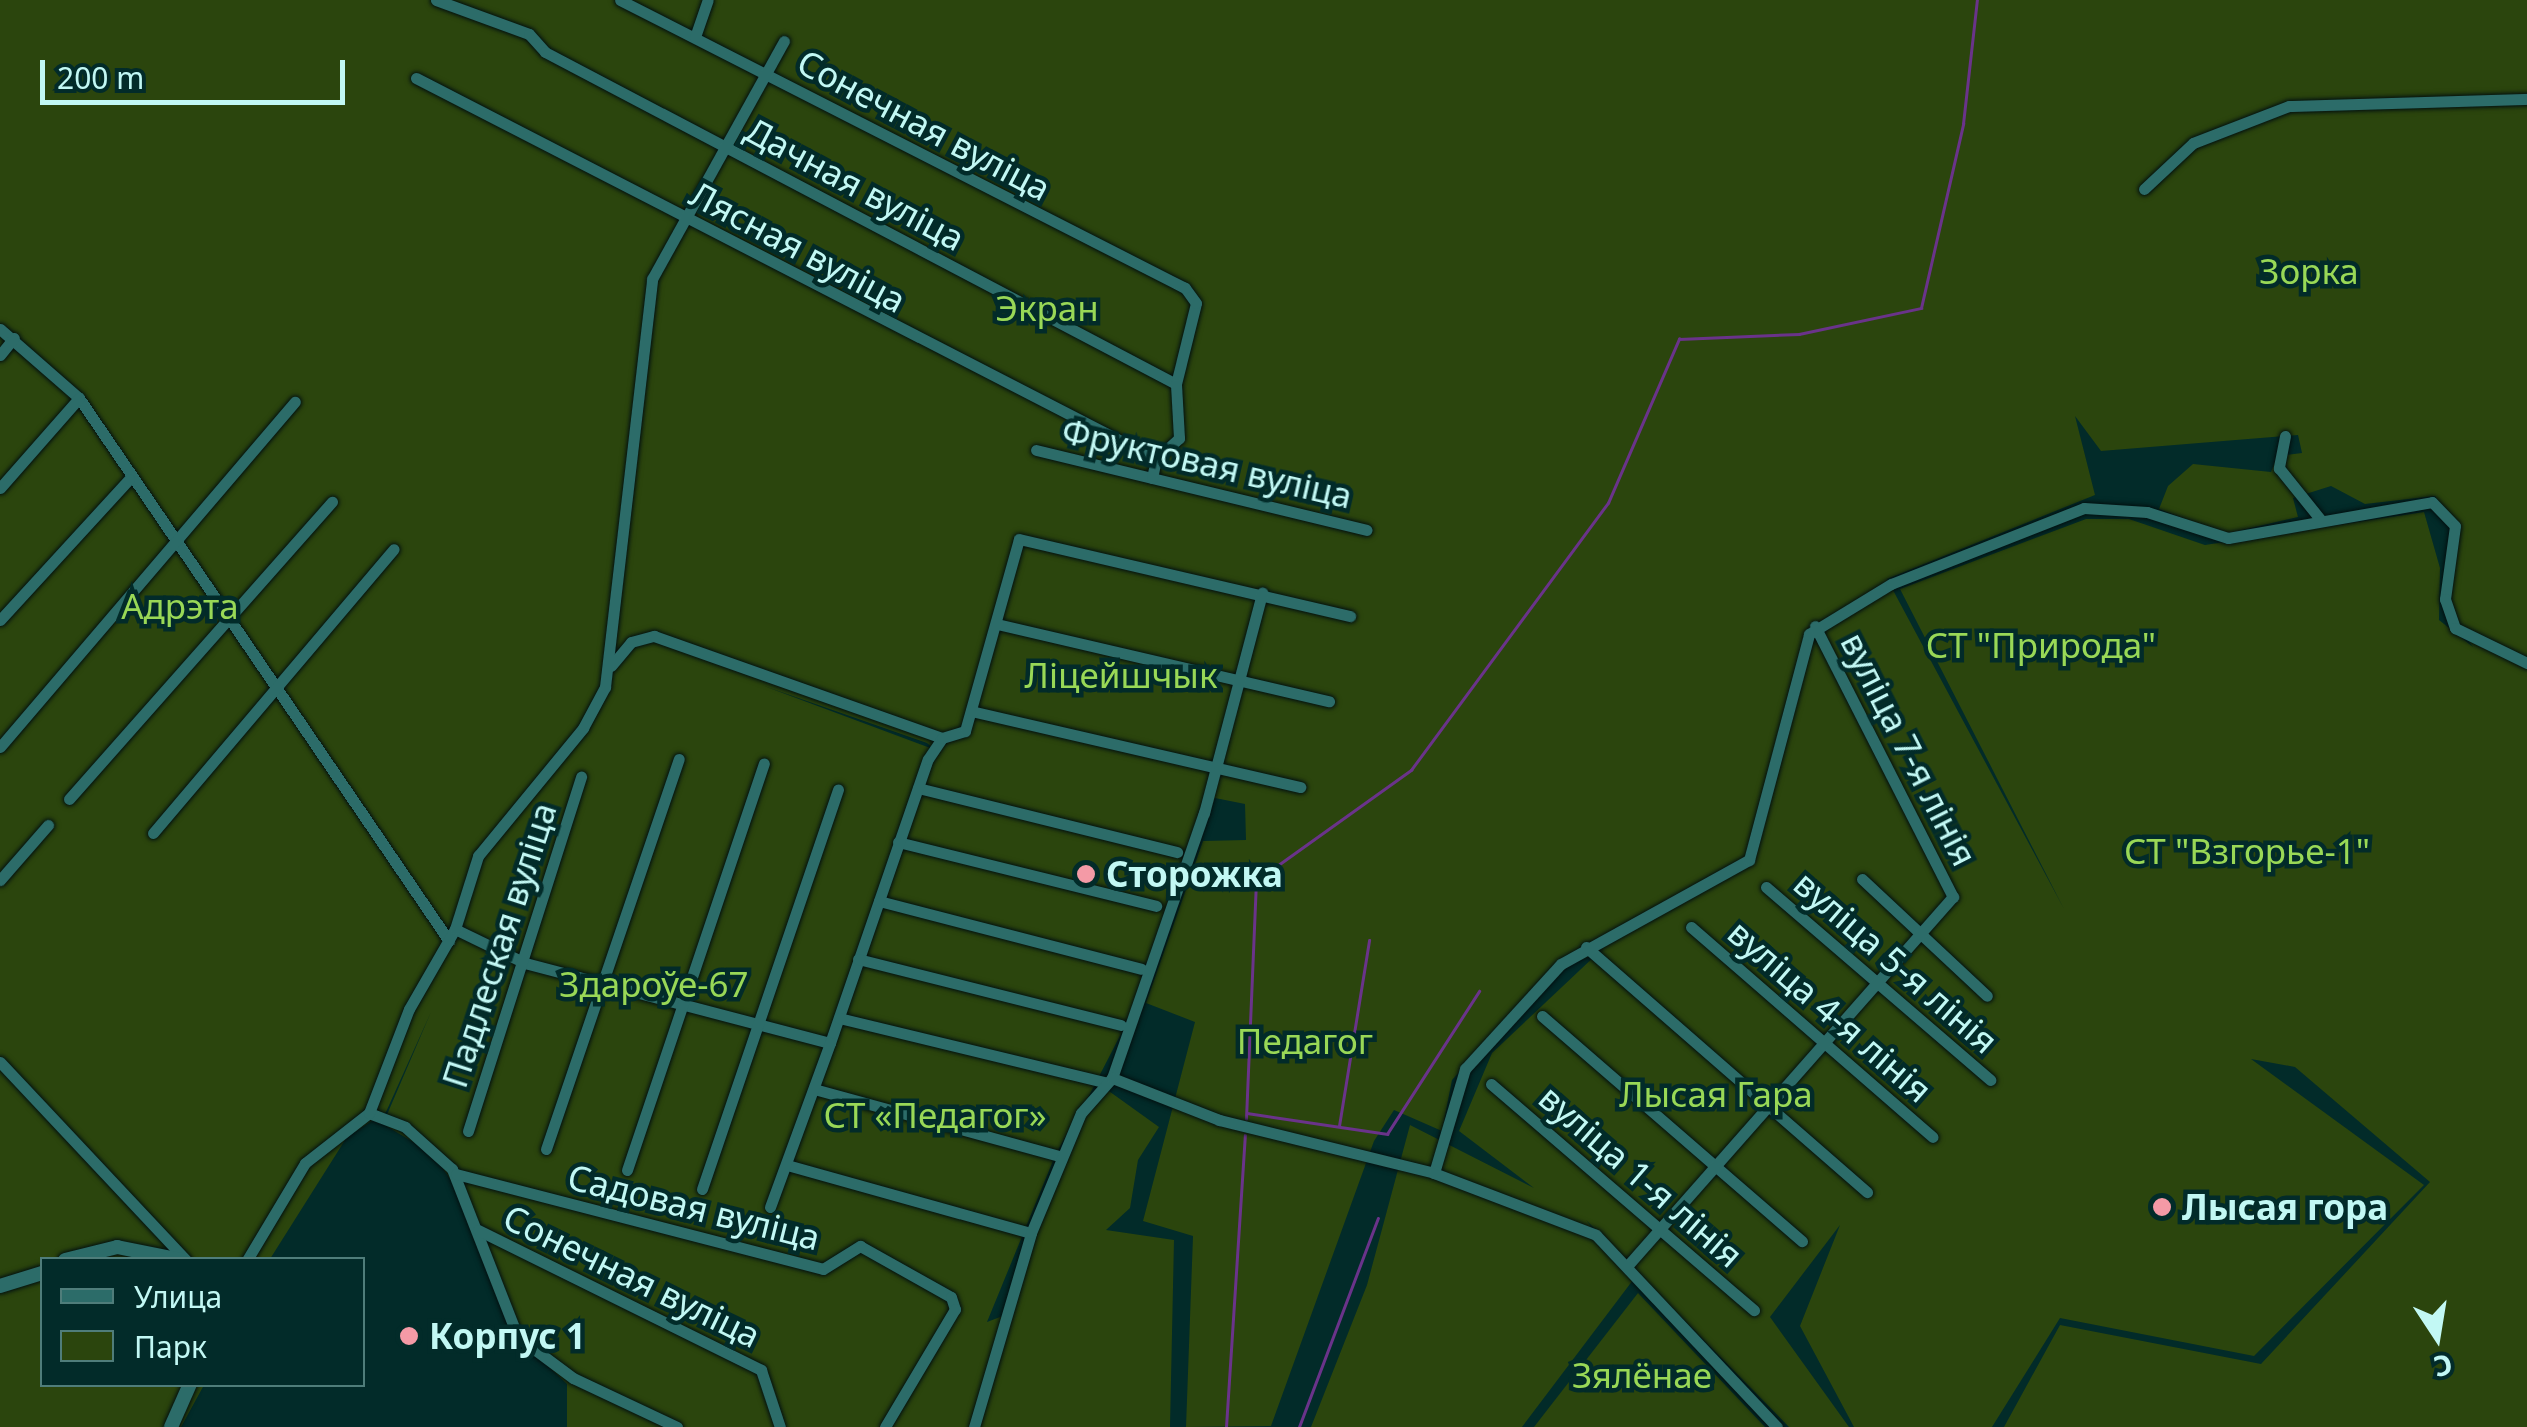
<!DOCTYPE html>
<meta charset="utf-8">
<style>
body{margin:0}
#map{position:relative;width:2527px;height:1427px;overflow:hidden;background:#022b29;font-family:"Noto Sans",sans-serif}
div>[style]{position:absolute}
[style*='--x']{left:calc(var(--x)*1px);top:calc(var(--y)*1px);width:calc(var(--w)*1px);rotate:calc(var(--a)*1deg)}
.green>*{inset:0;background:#2b450d}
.stream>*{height:2.5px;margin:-1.25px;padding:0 1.25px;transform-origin:1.25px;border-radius:1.25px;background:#6a338a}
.roads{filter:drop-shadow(0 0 2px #031010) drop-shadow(0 0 2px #031010)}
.minor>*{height:11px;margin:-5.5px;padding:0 5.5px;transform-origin:5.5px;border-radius:5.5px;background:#2c6c69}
.tertiary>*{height:14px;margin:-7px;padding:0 7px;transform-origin:7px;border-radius:7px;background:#2c6c69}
.dots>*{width:28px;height:28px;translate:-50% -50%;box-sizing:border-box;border:5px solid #022b29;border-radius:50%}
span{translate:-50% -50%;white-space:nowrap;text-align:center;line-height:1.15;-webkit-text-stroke:9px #022b29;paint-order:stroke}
.street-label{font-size:35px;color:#c2f8f4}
.park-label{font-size:35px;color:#99d856}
.poi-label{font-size:35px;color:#c2f8f4;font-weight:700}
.left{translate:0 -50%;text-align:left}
.legend{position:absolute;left:40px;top:1257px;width:325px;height:130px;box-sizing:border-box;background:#022b29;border:2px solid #4f7d7a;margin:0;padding:12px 18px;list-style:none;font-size:30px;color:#c2f8f4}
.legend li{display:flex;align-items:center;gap:20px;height:50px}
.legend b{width:50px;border:2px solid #4f7d7a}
.north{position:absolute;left:2387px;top:1287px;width:100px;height:100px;-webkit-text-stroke:8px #022b29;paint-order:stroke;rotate:168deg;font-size:28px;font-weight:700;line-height:40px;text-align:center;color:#c2f8f4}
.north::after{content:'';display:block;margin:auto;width:35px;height:45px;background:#c2f8f4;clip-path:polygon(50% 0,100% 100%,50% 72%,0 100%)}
.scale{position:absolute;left:40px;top:60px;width:305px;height:45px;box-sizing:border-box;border:5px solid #c2f8f4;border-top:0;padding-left:12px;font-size:30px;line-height:35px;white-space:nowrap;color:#c2f8f4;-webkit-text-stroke:8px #022b29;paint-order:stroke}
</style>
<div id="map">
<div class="green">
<div style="clip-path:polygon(evenodd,0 0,2527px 0,2527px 1427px,2004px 1427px,2060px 1325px,2261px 1364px,2430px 1182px,2295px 1067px,2251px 1059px,2424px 1185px,2254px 1356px,2060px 1318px,1992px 1427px,1854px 1427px,1800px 1326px,1840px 1225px,1770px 1317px,1849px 1427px,1789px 1427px,1586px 1220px,1633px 1280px,1522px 1427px,1311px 1427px,1367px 1285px,1410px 1125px,1534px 1188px,1459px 1131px,1492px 1053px,1598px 953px,1549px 973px,1452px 1080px,1442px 1131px,1394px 1110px,1374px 1141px,1271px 1426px,1186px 1427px,1193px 1236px,1143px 1221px,1195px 1022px,1146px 1003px,1203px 841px,1246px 840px,1245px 804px,1215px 798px,1123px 1030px,1062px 1148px,1106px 1089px,1159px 1127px,1138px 1160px,1130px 1208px,1106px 1230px,1174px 1240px,1170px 1427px,567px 1427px,567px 1384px,514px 1334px,454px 1185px,433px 1154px,383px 1124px,431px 1012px,386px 1112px,347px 1137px,270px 1259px,42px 1260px,42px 1384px,204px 1385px,181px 1427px,0 1427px,0 0,2075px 416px,2101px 451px,2298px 435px,2302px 453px,2277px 456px,2271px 472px,2193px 464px,2168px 486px,2159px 509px,2225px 534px,2298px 517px,2293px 498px,2331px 486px,2365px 504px,2435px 496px,2455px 526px,2448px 615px,2473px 647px,2439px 620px,2440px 568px,2424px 512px,2205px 545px,2129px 519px,2086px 519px,1900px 589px,2064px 909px,1887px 579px,2095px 495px,2075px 416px,0 0,764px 686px,927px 743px,934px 749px,933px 749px,764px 686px,0 0,1071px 1126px,1008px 1314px,987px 1322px,1055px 1156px,1071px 1126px)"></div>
<div style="clip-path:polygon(1638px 1293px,1765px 1427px,1534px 1427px)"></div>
</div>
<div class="stream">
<div style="--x:1247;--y:1113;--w:142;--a:8.5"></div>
<div style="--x:1387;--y:1134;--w:170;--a:-57.2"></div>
<div style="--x:1246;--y:1119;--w:238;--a:-87.6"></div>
<div style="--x:1256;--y:881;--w:191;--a:-35.6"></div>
<div style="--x:1411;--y:770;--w:332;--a:-53.6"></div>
<div style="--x:1608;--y:503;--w:179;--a:-66.6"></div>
<div style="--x:1679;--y:339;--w:120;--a:-2.4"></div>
<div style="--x:1799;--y:334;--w:125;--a:-12"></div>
<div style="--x:1921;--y:308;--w:189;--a:-77.1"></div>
<div style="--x:1963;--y:124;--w:125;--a:-83.6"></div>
<div style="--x:1339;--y:1126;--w:188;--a:-80.8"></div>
<div style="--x:1226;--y:1427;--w:292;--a:-86.3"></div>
<div style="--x:1299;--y:1427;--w:223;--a:-69.3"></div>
</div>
<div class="roads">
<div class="minor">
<div style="--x:436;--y:0;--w:99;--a:20.1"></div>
<div style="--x:529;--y:34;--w:24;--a:48"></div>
<div style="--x:545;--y:52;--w:713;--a:27.75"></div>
<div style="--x:1176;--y:384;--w:83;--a:-76.1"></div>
<div style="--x:1196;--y:303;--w:19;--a:-126"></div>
<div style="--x:1185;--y:288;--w:634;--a:-152.99"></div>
<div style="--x:695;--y:37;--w:39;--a:-71"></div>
<div style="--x:416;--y:78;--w:832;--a:27.24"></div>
<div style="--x:2144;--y:189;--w:67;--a:-43.2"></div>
<div style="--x:2193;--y:143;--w:103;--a:-21.1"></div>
<div style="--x:2289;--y:106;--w:238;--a:-1.7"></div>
<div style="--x:0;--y:329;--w:105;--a:41.1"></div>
<div style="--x:79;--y:398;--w:657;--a:55.73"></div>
<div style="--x:0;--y:355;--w:22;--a:-51"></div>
<div style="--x:2285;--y:436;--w:33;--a:101"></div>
<div style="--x:2279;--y:468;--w:65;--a:51.2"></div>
<div style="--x:1036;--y:450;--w:340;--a:13.6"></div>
<div style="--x:1152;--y:478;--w:19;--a:-78"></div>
<div style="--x:1156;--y:459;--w:31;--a:-42"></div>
<div style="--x:1179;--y:438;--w:54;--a:-93.2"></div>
<div style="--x:0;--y:488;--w:120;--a:-48.7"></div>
<div style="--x:0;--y:620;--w:191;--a:-47.5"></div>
<div style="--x:997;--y:624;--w:341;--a:13.1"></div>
<div style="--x:611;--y:666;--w:31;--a:-50"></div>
<div style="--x:631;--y:642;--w:24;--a:-15"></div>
<div style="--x:654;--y:636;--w:306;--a:19.5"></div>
<div style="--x:971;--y:711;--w:338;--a:13"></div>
<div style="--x:0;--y:747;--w:454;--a:-49.5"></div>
<div style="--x:918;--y:788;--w:267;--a:13.9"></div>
<div style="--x:69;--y:799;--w:397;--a:-48.5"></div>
<div style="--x:153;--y:833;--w:372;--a:-49.7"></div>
<div style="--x:898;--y:842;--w:266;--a:13.9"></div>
<div style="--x:1862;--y:879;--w:171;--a:43.1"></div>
<div style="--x:0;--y:880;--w:73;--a:-48.9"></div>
<div style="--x:1766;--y:887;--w:296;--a:40.7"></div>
<div style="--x:879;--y:901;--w:271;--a:14.5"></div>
<div style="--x:1691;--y:927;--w:320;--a:41"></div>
<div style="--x:455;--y:929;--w:78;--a:25.9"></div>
<div style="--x:525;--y:963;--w:315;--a:14.7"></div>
<div style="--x:830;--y:1043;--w:300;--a:-71"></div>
<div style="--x:928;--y:759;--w:25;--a:-56"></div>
<div style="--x:942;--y:738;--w:24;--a:-17"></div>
<div style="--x:965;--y:731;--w:199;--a:-74.3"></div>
<div style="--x:1019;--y:539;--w:340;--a:13.1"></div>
<div style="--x:1586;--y:947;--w:373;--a:41.1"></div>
<div style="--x:858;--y:959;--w:271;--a:14.1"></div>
<div style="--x:1542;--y:1016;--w:344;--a:40.9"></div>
<div style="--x:839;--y:1018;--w:273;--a:13.6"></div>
<div style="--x:0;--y:1062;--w:272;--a:46.8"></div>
<div style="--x:1112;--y:1078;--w:281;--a:-70.9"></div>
<div style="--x:1204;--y:813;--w:228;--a:-75.2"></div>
<div style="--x:1491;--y:1084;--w:347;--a:40.7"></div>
<div style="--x:814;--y:1089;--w:257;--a:15.3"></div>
<div style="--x:369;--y:1113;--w:39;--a:21"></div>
<div style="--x:405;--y:1127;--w:63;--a:41.8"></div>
<div style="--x:452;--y:1169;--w:180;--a:68.6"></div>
<div style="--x:518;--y:1337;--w:69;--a:36.7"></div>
<div style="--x:573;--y:1378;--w:115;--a:25.2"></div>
<div style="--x:468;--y:1131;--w:372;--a:-72.3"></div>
<div style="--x:546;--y:1149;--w:412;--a:-71.2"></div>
<div style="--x:787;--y:1165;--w:253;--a:15.6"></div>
<div style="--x:627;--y:1170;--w:429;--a:-71.4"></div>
<div style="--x:1434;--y:1173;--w:109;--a:-73.4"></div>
<div style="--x:1465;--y:1069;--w:142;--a:-47.6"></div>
<div style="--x:1561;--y:964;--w:215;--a:-29"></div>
<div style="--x:1749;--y:860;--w:234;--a:-75.1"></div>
<div style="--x:1809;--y:634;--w:96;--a:-31.4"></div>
<div style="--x:1891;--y:584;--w:207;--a:-21.5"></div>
<div style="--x:2084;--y:508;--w:63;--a:3.6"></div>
<div style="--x:2147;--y:512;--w:85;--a:17.8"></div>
<div style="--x:2228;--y:538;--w:207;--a:-10"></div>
<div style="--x:2432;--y:502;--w:33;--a:46"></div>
<div style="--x:2455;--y:526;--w:74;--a:97.8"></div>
<div style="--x:2445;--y:599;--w:31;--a:71"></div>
<div style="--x:2455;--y:628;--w:80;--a:25.9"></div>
<div style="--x:456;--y:1174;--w:379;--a:14.5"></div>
<div style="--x:823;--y:1269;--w:44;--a:-31.9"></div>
<div style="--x:860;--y:1246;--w:104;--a:29.3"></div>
<div style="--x:951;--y:1297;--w:13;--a:72"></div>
<div style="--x:955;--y:1309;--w:137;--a:120.7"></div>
<div style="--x:702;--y:1189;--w:422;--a:-71.2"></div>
<div style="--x:770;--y:1207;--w:175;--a:-69.9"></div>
<div style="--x:478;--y:1230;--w:316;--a:26.3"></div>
<div style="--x:761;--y:1370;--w:60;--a:71.6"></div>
<div style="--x:247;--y:1260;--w:113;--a:-59.1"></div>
<div style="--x:305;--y:1163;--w:81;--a:-38"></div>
<div style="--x:369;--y:1113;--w:111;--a:-69"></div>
<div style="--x:409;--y:1009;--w:92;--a:-60.1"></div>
<div style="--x:455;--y:929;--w:77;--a:-72.5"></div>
<div style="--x:478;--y:856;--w:166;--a:-50.6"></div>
<div style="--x:583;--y:728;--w:47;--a:-61.8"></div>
<div style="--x:605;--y:687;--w:411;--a:-83.4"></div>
<div style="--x:652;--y:279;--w:272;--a:-61"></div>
<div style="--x:1629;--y:1264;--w:490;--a:-48.6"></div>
<div style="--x:1953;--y:897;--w:304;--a:-117"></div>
<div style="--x:974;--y:1427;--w:202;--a:-73.6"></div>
<div style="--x:1031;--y:1233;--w:130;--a:-67.4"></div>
<div style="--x:1081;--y:1113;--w:47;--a:-48.5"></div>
<div style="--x:1112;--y:1078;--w:115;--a:21.4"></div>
<div style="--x:1219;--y:1120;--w:221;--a:13.8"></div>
<div style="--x:1434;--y:1173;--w:173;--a:20.9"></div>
<div style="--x:1596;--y:1235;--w:264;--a:46.7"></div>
</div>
<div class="tertiary">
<div style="--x:65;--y:1260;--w:54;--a:-14"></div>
<div style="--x:117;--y:1247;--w:65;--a:11.5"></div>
<div style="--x:0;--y:1286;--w:44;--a:-17.2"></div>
<div style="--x:171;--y:1427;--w:47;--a:-66.2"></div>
</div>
</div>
<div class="dots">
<div style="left:1086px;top:874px;background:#f49aa6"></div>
<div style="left:2162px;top:1207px;background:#f49aa6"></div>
<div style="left:409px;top:1336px;background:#f49aa6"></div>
</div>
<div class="street-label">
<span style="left:924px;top:125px;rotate:28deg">Сонечная вуліца</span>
<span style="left:855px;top:184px;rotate:28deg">Дачная вуліца</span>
<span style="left:798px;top:247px;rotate:28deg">Лясная вуліца</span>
<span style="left:1207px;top:463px;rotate:13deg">Фруктовая вуліца</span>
<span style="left:1909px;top:749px;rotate:63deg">вуліца 7-я лінія</span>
<span style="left:499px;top:945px;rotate:-72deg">Падлеская вуліца</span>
<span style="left:1896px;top:962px;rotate:41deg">вуліца 5-я лінія</span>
<span style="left:1830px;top:1011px;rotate:41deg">вуліца 4-я лінія</span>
<span style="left:1641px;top:1176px;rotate:41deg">вуліца 1-я лінія</span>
<span style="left:694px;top:1207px;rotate:14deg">Садовая вуліца</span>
<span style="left:632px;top:1276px;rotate:26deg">Сонечная вуліца</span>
</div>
<div class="park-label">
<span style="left:2309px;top:271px">Зорка</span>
<span style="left:1047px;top:308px">Экран</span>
<span style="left:180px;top:606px">Адрэта</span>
<span style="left:2041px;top:645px">СТ "Природа"</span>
<span style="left:1121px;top:675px">Ліцейшчык</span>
<span style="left:2247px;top:851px">СТ "Взгорье-1"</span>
<span style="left:654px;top:984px">Здароўе-67</span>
<span style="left:1305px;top:1041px">Педагог</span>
<span style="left:1716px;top:1094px">Лысая Гара</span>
<span style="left:935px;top:1115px">СТ «Педагог»</span>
<span style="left:1642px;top:1375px">Зялёнае</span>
</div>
<div class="poi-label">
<span class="left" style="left:1106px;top:874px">Сторожка</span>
<span class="left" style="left:2182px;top:1207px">Лысая гора</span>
<span class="left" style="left:429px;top:1336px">Корпус 1</span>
</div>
<ul class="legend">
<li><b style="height:12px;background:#2c6c69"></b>Улица</li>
<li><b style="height:28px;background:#2b450d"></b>Парк</li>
</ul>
<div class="north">С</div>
<div class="scale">200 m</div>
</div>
